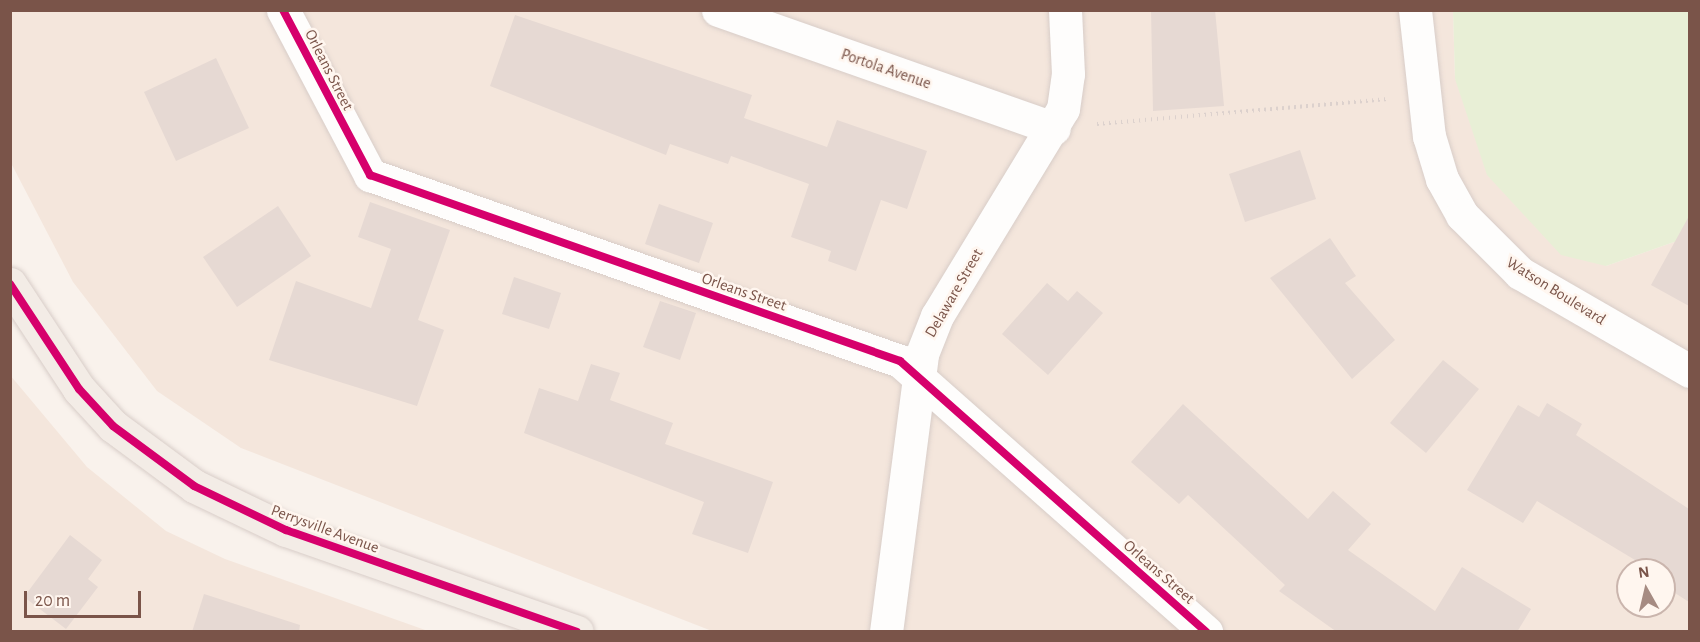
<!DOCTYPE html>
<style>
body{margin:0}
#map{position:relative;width:1700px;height:642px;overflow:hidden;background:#f9f2ec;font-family:"Alegreya Sans",sans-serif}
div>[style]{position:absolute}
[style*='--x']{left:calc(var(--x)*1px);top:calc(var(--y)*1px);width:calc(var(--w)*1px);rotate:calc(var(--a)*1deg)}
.residential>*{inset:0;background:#f4e6dc}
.green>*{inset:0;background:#e8efd6}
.building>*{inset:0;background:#e6d9d3}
.path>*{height:4px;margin-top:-2px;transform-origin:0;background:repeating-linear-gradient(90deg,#dcd1cd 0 1.5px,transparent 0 6px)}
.roads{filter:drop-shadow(0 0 2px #d8cdc8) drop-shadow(0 0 2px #d8cdc8)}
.street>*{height:33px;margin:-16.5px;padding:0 16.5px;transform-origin:16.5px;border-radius:16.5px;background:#fefdfc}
.primary>*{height:33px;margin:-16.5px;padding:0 16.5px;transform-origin:16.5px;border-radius:16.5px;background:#f3ece6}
.cycleway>*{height:8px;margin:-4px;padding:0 4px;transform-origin:4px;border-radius:4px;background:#d6006c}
span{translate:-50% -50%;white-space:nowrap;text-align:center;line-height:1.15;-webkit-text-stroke:5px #fff6ef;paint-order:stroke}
.street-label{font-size:16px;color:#7a5449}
.frame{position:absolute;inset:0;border:12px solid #7a5449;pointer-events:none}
.north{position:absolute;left:1616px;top:558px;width:60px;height:60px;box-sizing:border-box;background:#fff6ef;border:2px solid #cab5ad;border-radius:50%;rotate:352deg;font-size:16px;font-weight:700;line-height:24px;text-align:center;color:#7a5449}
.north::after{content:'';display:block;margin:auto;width:21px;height:27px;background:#a68b82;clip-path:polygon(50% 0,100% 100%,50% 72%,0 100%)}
.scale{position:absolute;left:24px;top:591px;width:117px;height:27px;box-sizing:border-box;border:3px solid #7a5449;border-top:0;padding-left:8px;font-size:18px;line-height:21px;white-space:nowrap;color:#7a5449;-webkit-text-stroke:4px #fff6ef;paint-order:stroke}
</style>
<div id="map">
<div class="residential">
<div style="clip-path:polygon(evenodd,10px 11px,1453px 11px,1455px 79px,1606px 266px,1674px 242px,1689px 244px,1689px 631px,712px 631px,241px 448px,157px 391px,73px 282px,11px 163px,10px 11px,1628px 570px,1664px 570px,1664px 606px,1628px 606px,1628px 570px)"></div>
<div style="clip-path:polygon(10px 375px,87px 467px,166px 531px,225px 559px,428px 631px,11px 631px)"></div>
</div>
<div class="green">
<div style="clip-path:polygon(1453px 11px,1689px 11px,1689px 244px,1674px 242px,1606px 266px,1561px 255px,1487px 175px,1455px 79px)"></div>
</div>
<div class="building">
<div style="clip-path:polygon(1151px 10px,1215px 10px,1224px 106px,1153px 111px)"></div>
<div style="clip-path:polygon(515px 15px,752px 95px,744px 118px,827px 147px,837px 120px,927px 151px,907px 209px,881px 200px,856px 271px,828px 261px,831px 251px,791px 237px,809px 184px,731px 156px,728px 164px,670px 144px,666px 155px,490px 86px)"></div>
<div style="clip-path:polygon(216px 58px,249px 128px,176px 161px,144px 92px)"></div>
<div style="clip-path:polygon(1300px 150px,1316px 199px,1245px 222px,1229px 174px)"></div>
<div style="clip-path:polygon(370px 202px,450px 230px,418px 320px,444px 330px,417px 406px,269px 360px,296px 281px,371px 308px,391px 249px,358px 237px)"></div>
<div style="clip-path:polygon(659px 204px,713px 223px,699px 263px,645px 244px)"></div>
<div style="clip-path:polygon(278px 206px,311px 256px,237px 307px,203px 257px)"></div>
<div style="clip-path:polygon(1689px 216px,1689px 306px,1651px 285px)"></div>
<div style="clip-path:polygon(1330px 238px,1356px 276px,1345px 283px,1395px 340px,1352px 379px,1270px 278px)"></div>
<div style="clip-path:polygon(514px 277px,561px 293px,549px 329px,502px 314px)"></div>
<div style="clip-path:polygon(1047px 283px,1068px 301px,1077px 291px,1103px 313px,1048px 375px,1002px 334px)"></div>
<div style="clip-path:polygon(660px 301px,696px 313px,680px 360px,643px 347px)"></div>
<div style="clip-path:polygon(1443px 360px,1479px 389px,1426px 453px,1390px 423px)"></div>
<div style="clip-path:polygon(591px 364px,620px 373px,610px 400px,673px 423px,665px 444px,773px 482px,748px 553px,692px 534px,704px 502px,524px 433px,539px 388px,578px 401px)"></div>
<div style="clip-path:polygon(1547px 403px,1582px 424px,1576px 435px,1689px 509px,1689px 602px,1664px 586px,1664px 570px,1637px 570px,1631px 566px,1635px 560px,1537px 501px,1523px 523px,1467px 490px,1518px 405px,1539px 417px)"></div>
<div style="clip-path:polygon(1183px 404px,1308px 519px,1333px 491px,1371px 524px,1348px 550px,1435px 611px,1462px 567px,1531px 609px,1517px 632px,1337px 632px,1279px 591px,1285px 585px,1188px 495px,1179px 504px,1131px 462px)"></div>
<div style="clip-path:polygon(70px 535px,102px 560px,88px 579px,98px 587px,66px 629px,24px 597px)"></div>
<div style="clip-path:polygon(204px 594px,300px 625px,299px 632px,192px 632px)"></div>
</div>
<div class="path">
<div style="--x:1097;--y:124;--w:292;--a:-4.9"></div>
</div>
<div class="roads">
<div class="street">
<div style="--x:283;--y:10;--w:187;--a:62.2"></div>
<div style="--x:370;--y:175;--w:562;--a:19.34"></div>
<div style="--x:900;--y:361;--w:409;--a:41.5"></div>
<div style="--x:718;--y:10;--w:356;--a:19.4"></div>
<div style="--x:1415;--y:10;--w:127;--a:83.7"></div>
<div style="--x:1429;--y:136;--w:45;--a:73.2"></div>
<div style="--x:1442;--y:179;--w:41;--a:60.9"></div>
<div style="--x:1462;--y:215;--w:82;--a:45"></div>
<div style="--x:1520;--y:273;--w:196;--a:30"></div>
<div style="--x:886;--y:632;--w:280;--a:-82.6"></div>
<div style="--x:922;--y:354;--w:41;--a:-68.5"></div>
<div style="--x:937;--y:316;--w:242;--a:-58.7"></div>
<div style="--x:1063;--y:109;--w:35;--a:-82"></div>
<div style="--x:1068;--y:74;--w:64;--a:-92.7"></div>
</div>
<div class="primary">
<div style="--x:10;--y:284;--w:126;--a:56.7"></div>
<div style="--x:79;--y:389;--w:50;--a:47.4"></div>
<div style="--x:113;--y:426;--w:101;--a:36.5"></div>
<div style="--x:194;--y:486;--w:102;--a:25.6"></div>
<div style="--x:286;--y:530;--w:308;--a:19.3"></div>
</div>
</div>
<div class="cycleway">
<div style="--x:283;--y:10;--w:187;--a:62.2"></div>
<div style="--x:370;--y:175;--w:562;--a:19.34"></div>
<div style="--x:900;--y:361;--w:409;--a:41.5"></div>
<div style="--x:10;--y:284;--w:126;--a:56.7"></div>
<div style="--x:79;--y:389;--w:50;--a:47.4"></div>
<div style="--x:113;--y:426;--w:101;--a:36.5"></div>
<div style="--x:194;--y:486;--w:102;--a:25.6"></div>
<div style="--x:286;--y:530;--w:308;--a:19.3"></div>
</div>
<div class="street-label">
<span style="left:886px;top:69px;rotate:19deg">Portola Avenue</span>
<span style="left:329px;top:70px;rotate:63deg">Orleans Street</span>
<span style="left:1556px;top:291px;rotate:32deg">Watson Boulevard</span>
<span style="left:744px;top:292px;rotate:19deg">Orleans Street</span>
<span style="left:954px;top:293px;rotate:-60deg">Delaware Street</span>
<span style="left:325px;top:529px;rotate:20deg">Perrysville Avenue</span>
<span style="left:1159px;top:572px;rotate:41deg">Orleans Street</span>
</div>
<div class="frame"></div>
<div class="north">N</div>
<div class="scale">20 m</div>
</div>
